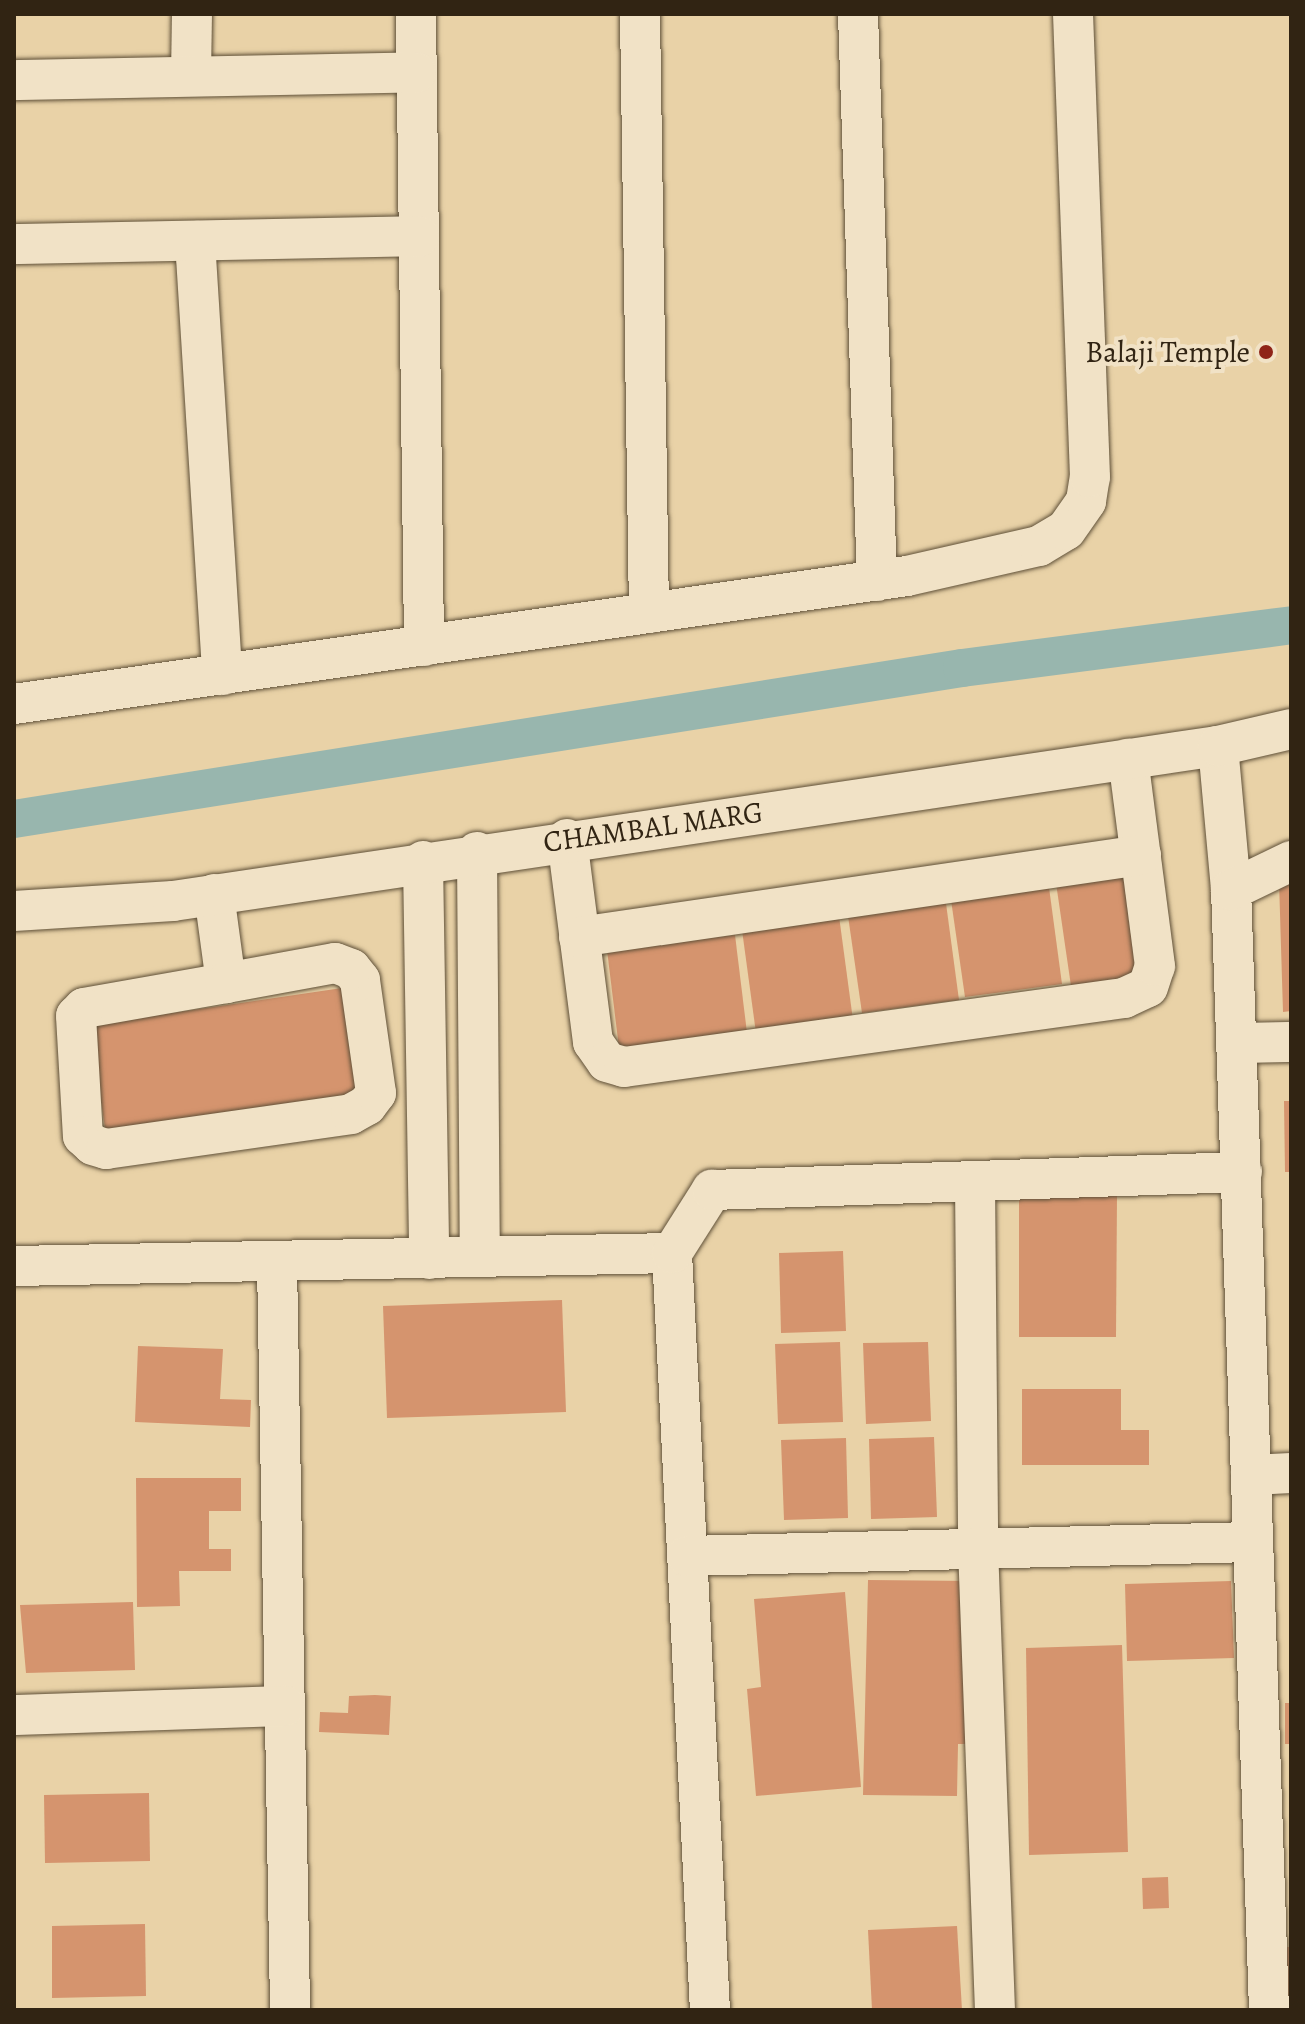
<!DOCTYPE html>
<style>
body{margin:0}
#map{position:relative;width:1305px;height:2024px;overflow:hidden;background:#e9d2a7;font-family:Alegreya,serif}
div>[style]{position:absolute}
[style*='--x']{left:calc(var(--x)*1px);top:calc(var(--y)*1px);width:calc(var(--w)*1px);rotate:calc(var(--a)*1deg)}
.canal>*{height:38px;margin:-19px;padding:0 19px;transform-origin:19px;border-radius:19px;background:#98b6ae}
.building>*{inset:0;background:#d5946e}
.roads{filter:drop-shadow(0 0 2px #5f5038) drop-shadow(0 0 2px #5f5038)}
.minor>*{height:40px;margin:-20px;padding:0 20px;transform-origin:20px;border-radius:20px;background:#f1e2c6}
.dots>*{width:22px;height:22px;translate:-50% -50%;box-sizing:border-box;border:4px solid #f1e2c6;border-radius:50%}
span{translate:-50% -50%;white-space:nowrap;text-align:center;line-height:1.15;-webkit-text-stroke:8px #f1e2c6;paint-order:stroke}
.poi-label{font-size:30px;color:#312413}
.right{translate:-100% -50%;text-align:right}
.street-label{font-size:30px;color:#312413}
.frame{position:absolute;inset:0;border:16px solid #312413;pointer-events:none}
</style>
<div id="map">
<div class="canal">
<div style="--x:14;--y:819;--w:960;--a:-9.05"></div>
<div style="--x:962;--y:668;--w:332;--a:-7.4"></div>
</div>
<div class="building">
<div style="clip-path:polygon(1133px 872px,1148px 975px,1071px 986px,1056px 883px)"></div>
<div style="clip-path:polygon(1048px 880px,1062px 984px,965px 997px,950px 893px)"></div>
<div style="clip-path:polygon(1291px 880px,1291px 1011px,1283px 1012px,1279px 881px)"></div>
<div style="clip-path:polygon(945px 896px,959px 1000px,862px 1013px,847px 909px)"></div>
<div style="clip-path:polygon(839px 916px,853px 1020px,756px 1033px,742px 930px)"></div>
<div style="clip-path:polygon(735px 935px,748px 1041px,620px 1056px,607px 950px)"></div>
<div style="clip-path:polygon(342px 988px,358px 1098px,106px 1135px,90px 1025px)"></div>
<div style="clip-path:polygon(1284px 1101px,1291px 1101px,1291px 1172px,1285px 1172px)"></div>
<div style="clip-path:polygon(1019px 1196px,1117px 1196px,1116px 1337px,1019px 1337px)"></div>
<div style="clip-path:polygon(843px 1251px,846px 1331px,781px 1333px,779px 1253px)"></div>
<div style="clip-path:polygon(562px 1300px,566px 1412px,387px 1418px,383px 1306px)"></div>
<div style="clip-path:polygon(840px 1342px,843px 1422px,778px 1424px,775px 1344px)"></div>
<div style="clip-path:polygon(928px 1342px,931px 1421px,866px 1424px,863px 1343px)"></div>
<div style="clip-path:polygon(138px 1346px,223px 1349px,220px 1399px,251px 1400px,250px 1427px,135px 1422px)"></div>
<div style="clip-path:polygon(1022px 1389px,1121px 1389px,1121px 1430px,1149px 1430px,1149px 1465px,1022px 1465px)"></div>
<div style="clip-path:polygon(934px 1437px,937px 1517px,871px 1519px,869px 1439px)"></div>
<div style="clip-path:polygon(846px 1438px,848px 1518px,784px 1520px,781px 1440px)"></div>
<div style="clip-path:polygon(136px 1478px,241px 1478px,241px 1511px,209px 1511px,209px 1549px,231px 1549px,231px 1571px,179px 1571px,180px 1606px,137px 1607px)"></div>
<div style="clip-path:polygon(868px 1580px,971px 1581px,968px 1744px,958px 1744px,957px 1796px,863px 1795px)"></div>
<div style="clip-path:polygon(1231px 1581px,1234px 1658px,1127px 1661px,1125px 1584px)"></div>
<div style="clip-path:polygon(845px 1592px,861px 1787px,756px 1796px,747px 1689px,761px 1687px,754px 1599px)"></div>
<div style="clip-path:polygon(133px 1602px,135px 1670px,26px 1673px,20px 1605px)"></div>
<div style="clip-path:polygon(1122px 1645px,1128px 1852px,1029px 1855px,1026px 1648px)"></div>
<div style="clip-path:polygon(375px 1695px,391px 1696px,389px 1735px,319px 1732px,320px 1712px,348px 1713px,349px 1696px)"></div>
<div style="clip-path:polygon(1285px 1703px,1291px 1703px,1291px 1744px,1285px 1744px)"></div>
<div style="clip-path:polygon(149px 1793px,150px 1861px,45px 1863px,44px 1795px)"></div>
<div style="clip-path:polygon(1168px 1877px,1169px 1908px,1143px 1909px,1142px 1878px)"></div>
<div style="clip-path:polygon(145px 1924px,146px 1996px,52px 1998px,52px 1926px)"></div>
<div style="clip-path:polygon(957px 1926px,962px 2010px,872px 2010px,868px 1930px)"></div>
<div style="clip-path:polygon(1286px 1947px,1291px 1947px,1291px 2002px,1288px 2002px)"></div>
</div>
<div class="roads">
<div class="minor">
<div style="--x:416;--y:14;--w:632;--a:89.27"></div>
<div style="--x:640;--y:14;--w:599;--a:89.14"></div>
<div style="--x:858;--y:14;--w:567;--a:88.08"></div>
<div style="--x:191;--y:76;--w:62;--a:-89.1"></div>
<div style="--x:14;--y:80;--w:402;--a:-1.1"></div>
<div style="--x:195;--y:241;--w:435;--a:86.4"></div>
<div style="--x:14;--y:244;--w:405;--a:-1.1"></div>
<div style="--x:14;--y:704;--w:902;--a:-8.16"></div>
<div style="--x:907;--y:576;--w:135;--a:-12.8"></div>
<div style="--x:1039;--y:546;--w:31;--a:-31"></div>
<div style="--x:1066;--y:530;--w:35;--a:-55"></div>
<div style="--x:1086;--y:501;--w:24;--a:-81"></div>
<div style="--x:1090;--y:477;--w:463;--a:-92.1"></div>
<div style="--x:1218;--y:746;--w:145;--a:84.8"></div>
<div style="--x:567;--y:839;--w:205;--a:82.7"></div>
<div style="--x:593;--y:1042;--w:24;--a:55"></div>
<div style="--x:607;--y:1062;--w:18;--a:16"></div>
<div style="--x:624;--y:1067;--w:505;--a:-7.86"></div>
<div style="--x:1124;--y:998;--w:26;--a:-25"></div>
<div style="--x:1148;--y:987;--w:22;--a:-72"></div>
<div style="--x:1155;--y:966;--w:209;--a:-97.4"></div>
<div style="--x:477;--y:852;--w:403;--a:89.6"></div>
<div style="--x:423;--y:861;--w:398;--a:89.1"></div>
<div style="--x:214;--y:894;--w:90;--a:82.3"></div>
<div style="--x:226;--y:983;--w:144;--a:170"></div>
<div style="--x:84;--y:1008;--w:11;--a:135"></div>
<div style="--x:76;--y:1016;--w:120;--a:86.7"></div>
<div style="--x:83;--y:1136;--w:13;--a:42"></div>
<div style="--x:93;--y:1145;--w:14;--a:17"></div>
<div style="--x:106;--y:1149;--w:247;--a:-8.1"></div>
<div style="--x:351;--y:1114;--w:18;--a:-29"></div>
<div style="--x:367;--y:1105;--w:15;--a:-53"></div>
<div style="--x:376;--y:1093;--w:114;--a:-98.1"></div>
<div style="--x:360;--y:980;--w:14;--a:-129"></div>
<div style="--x:351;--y:969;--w:17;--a:-159"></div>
<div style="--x:335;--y:963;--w:111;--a:169.6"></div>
<div style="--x:14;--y:911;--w:159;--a:-3.6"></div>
<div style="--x:173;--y:901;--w:1056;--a:-8.44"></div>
<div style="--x:1218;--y:746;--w:75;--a:-13.1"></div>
<div style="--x:579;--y:937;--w:568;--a:-8.3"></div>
<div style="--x:1237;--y:1043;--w:54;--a:-1.1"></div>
<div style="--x:975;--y:1181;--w:366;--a:89.5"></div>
<div style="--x:978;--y:1547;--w:463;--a:87.9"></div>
<div style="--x:672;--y:1253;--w:758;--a:87.13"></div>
<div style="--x:277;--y:1262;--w:748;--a:89"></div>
<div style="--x:14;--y:1266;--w:658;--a:-1.13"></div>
<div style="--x:672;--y:1253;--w:75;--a:-57.6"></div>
<div style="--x:712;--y:1190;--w:530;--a:-1.95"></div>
<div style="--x:1251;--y:1475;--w:40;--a:-2.9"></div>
<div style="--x:687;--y:1556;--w:566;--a:-1.42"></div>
<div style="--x:14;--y:1715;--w:271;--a:-1.9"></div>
<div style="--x:1269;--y:2010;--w:1121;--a:-91.94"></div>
<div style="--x:1231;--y:890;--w:67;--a:-25.8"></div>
</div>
</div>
<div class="dots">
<div style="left:1266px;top:352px;background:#8f2418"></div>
</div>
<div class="poi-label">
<span class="right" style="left:1250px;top:352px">Balaji Temple</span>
</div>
<div class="street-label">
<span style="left:653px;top:827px;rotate:-8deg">CHAMBAL MARG</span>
</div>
<div class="frame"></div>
</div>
